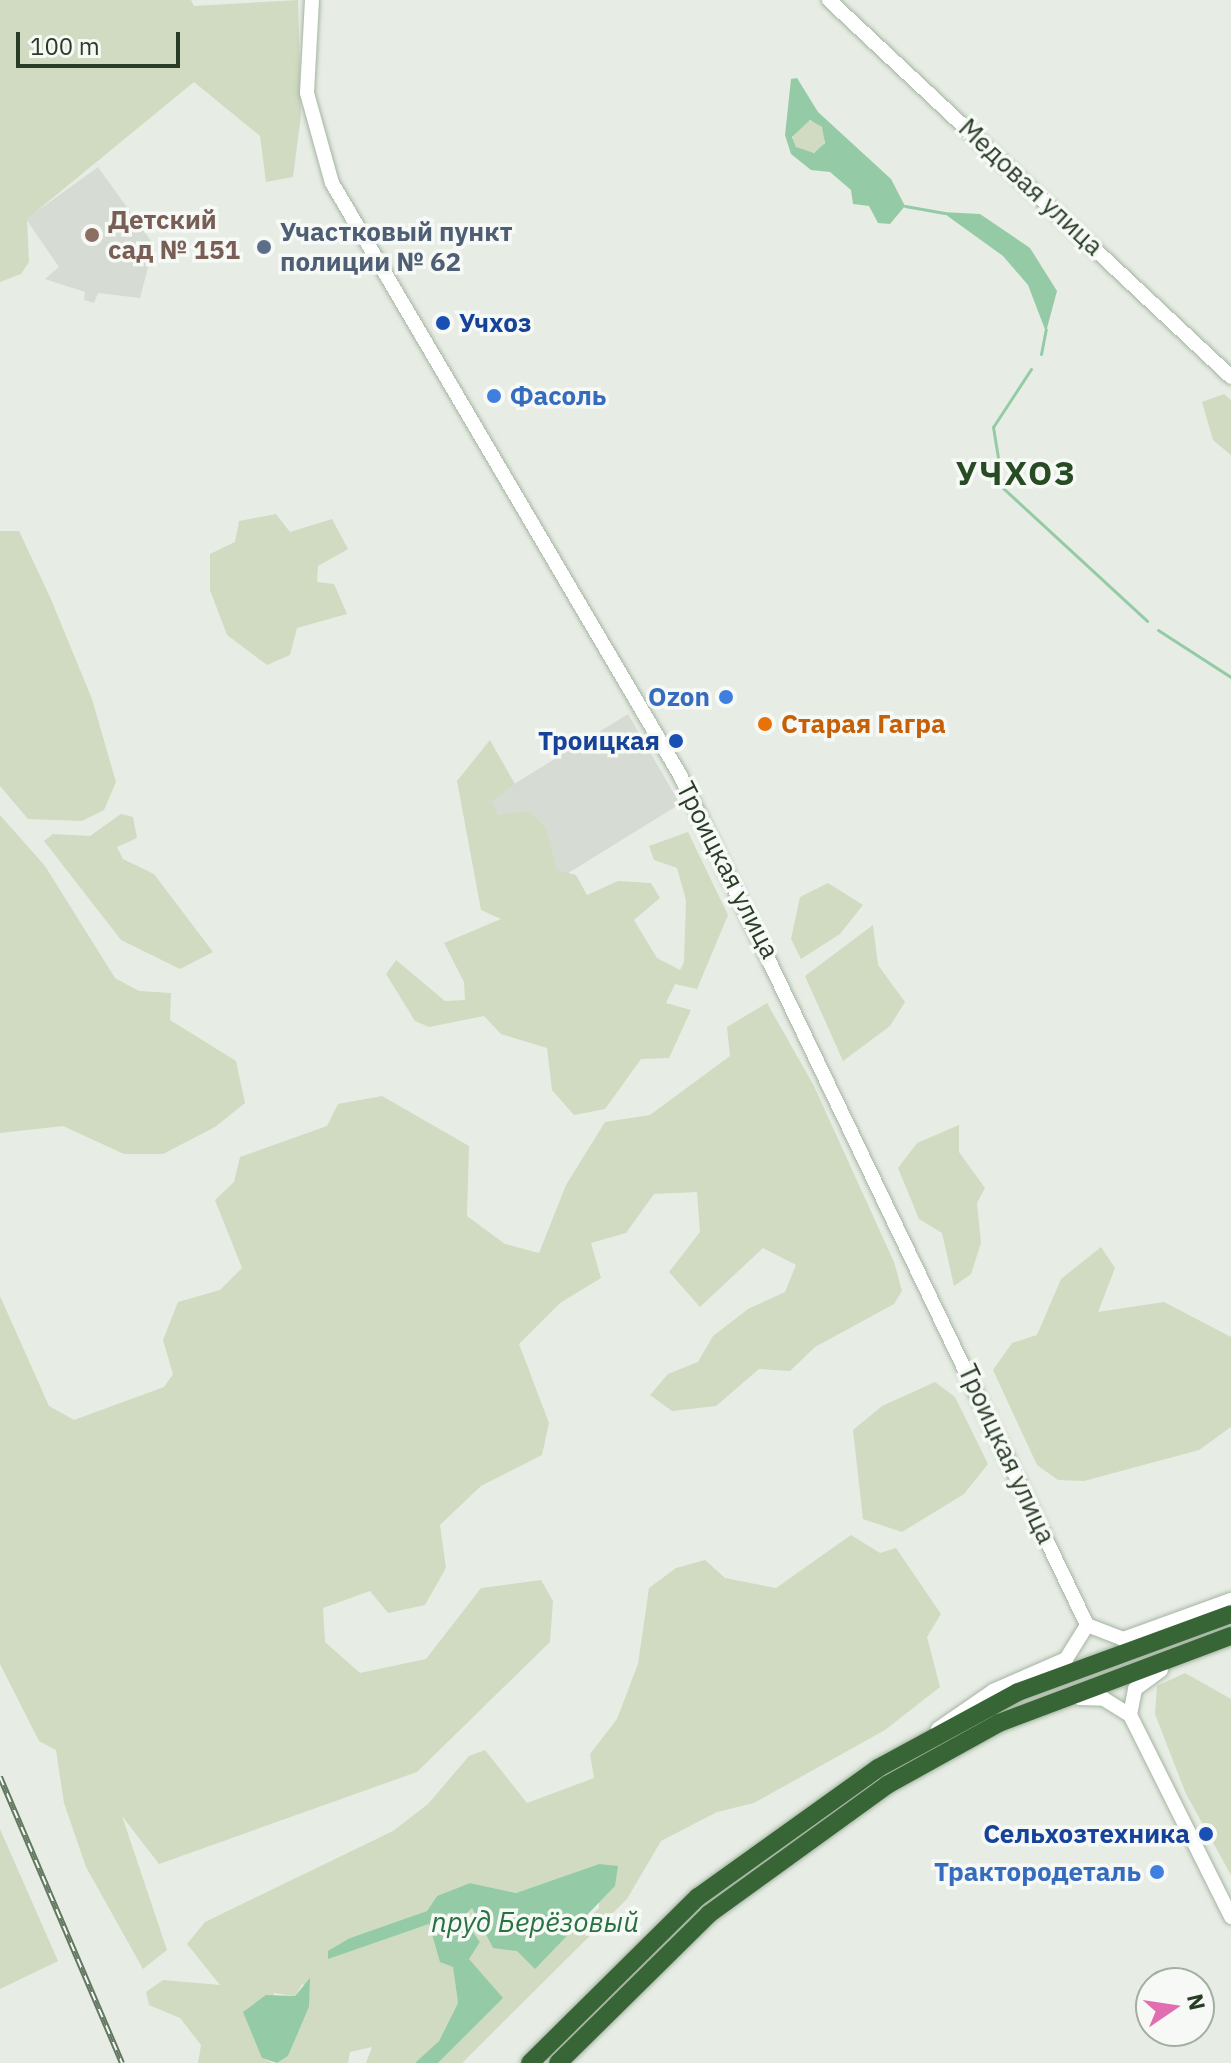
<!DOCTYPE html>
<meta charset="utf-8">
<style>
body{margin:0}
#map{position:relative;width:1231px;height:2063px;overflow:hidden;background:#e7ede5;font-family:"IBM Plex Sans",sans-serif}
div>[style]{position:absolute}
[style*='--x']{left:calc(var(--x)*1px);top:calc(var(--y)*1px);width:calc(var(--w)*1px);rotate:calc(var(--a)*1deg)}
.built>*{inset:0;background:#d6dcd4}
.green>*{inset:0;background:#d0dbc1}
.round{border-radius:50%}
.water>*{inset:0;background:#94cba6}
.stream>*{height:3px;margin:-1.5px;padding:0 1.5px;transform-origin:1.5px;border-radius:1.5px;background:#94cba6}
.roads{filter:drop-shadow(0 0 2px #a5b4a2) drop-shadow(0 0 2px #a5b4a2)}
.secondary>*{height:14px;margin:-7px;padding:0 7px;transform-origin:7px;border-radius:7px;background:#fff}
.highway>*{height:18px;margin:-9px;padding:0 9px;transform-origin:9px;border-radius:9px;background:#376536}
.rail>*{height:6px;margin-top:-3px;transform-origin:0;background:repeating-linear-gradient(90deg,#f7f9f6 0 9px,#637861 0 18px);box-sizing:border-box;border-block:2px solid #637861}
.dots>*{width:22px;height:22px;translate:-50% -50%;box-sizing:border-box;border:4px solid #f7f9f6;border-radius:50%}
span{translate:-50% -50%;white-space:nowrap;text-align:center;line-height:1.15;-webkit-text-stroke:7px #f7f9f6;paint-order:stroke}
.street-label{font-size:26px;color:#293d26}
.education-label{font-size:26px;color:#785e54;font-weight:700}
.left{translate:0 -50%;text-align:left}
.service-label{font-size:26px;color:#4e5e75;font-weight:700}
.transit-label{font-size:26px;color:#164399;font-weight:700}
.right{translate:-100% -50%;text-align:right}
.shop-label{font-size:26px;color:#366cbe;font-weight:700}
.food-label{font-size:26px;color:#c56008;font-weight:700}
.water-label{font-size:28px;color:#277240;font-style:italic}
.district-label{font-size:34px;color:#274c24;font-weight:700;letter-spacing:2px}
.north{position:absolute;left:1135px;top:1967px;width:80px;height:80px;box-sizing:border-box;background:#f7f9f6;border:2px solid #a5aea3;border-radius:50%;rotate:77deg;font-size:22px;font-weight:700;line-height:32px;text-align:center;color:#293d26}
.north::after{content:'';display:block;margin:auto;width:28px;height:36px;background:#e26eb2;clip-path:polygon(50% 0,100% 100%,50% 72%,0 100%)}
.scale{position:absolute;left:16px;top:32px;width:164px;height:36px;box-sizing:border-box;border:4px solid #293d26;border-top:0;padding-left:10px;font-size:24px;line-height:28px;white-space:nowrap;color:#293d26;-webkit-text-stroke:6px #f7f9f6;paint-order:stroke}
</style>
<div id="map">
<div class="built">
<div style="clip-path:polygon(98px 167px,154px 245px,140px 298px,98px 293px,94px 303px,84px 300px,85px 292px,45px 279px,59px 267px,26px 219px)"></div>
<div style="clip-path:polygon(628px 714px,680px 804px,544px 888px,483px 803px)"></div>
</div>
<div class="green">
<div style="clip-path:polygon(0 0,191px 0,194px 6px,298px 0,301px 115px,293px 177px,266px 182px,260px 136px,194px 82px,27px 219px,29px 262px,21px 274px,0 282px)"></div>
<div class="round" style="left:793px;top:121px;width:32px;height:32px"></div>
<div style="clip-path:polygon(1224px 394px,1231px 400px,1231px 455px,1213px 440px,1202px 402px)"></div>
<div style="clip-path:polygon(276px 514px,290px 532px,332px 519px,348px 549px,318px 566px,317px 582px,334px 584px,347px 614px,297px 628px,290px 655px,267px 665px,227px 635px,210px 590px,210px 554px,235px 542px,239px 521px)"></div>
<div style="clip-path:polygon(0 531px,19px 531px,50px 597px,92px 699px,116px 782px,104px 810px,82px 821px,28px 819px,0 786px)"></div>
<div style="clip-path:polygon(490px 740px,515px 784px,492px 801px,498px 815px,528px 811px,545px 826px,557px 870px,576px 875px,587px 895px,618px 881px,651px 883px,660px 898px,634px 920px,657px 958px,680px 970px,684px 962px,686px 900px,677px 868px,654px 860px,649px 846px,688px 832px,728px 915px,697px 989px,675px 984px,666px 1003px,691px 1010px,669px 1058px,641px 1059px,605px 1109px,574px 1115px,552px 1090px,547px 1048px,501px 1034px,484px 1016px,429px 1027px,415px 1021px,386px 974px,396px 960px,445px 1001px,465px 1000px,464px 982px,444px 943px,501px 919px,481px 910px,457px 781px)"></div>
<div style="clip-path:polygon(121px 814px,133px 817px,137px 838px,117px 847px,123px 859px,154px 874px,213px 952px,180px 969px,121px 940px,44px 841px,53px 834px,90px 836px)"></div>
<div style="clip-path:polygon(0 815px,45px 866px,115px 978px,139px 991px,171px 993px,170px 1020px,236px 1061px,245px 1103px,215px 1127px,163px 1154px,124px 1154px,63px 1126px,0 1133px)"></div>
<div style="clip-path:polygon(828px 883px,863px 905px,840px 934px,801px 959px,791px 939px,800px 897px)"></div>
<div style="clip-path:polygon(873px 925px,878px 965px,905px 1002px,890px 1026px,843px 1061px,805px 976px)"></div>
<div style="clip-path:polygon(767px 1003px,814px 1086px,894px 1262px,902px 1291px,894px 1304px,815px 1347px,790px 1371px,759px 1369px,716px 1406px,672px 1411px,650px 1395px,668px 1374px,698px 1362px,713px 1336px,748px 1309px,785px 1292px,796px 1265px,763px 1248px,700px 1307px,669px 1272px,700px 1232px,697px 1192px,654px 1194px,626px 1233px,591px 1243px,601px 1278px,560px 1303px,519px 1344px,549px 1423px,542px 1455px,481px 1486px,440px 1525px,446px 1568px,425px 1605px,388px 1613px,370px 1591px,323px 1608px,325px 1642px,360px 1673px,426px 1659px,481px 1588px,541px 1580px,553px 1601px,550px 1642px,417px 1772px,159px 1864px,122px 1816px,167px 1950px,143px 1969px,86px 1867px,64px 1803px,56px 1750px,39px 1741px,0 1664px,0 1296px,49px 1406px,74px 1420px,164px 1387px,173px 1374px,163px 1340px,178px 1302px,220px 1290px,242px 1268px,215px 1200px,234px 1182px,240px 1157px,327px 1126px,338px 1104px,382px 1096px,469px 1146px,467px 1216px,505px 1244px,539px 1253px,566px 1185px,605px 1122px,650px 1115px,730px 1056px,727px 1027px)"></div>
<div style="clip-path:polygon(959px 1125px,959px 1152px,985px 1188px,977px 1203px,981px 1243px,971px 1274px,954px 1286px,942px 1233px,919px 1219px,898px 1168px,917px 1143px)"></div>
<div style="clip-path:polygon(1101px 1247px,1115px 1268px,1098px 1312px,1164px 1302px,1231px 1337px,1231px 1427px,1199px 1450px,1084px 1481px,1058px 1480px,1037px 1465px,993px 1370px,1012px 1343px,1037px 1335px,1061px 1279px)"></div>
<div style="clip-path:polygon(935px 1382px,955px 1397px,988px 1464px,964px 1494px,902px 1532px,863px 1519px,853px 1430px,882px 1406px)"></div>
<div style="clip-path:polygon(851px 1535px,880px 1553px,896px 1548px,941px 1614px,927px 1637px,940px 1687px,885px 1730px,754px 1803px,717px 1812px,661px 1841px,627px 1899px,462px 2063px,438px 2063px,502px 1998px,468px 1958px,480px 1942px,463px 1917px,472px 1908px,493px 1948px,573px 1932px,599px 1908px,599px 1864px,516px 1893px,470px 1883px,437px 1896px,427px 1911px,350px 1938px,329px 1958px,429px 1924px,453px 1966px,458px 2003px,439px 2041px,415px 2063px,366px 2063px,372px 2047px,350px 2052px,348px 2063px,277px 2063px,288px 2056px,309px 2007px,303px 1983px,295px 1996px,274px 1993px,262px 2058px,273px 2063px,198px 2063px,201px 2045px,180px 2018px,149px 2005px,146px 1992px,163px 1980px,220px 1985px,187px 1944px,205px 1922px,393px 1831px,428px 1804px,469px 1756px,485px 1750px,527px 1803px,594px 1778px,590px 1754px,617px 1719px,638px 1664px,649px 1588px,676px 1568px,705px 1560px,725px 1578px,776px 1588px)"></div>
<div style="clip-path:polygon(1185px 1673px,1231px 1699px,1231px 1875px,1186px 1794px,1155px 1714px,1157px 1686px)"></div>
<div style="clip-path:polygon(0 1829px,58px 1961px,0 1989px)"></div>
</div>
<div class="water">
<div style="clip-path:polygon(evenodd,797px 78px,818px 112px,891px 179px,905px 206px,890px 224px,878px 223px,869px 206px,853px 204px,851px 190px,830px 172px,811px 170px,791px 154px,785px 135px,791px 79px,797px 78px,810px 120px,822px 127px,825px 143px,814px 153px,796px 147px,792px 137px,810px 120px)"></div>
<div style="clip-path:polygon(942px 212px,980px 214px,1030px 248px,1057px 291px,1046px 332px,1028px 285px,1003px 256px)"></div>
<div style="clip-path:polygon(599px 1864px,618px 1866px,615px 1886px,535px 1969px,517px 1951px,493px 1948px,472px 1908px,463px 1917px,480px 1942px,469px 1959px,503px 1998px,438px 2063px,415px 2063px,439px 2041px,458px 2003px,453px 1967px,440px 1962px,429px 1924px,328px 1959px,328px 1951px,350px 1938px,427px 1911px,437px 1896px,470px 1883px,516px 1893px)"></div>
<div style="clip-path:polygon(310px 1978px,309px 2007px,288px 2056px,277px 2063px,262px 2058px,243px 2012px,266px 1995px,295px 1996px)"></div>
</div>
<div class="stream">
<div style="--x:905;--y:206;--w:40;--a:10"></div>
<div style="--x:1041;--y:354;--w:25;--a:-79"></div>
<div style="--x:1031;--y:369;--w:69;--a:123.2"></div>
<div style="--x:993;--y:427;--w:62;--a:80.7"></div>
<div style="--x:1003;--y:488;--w:196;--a:42.7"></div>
<div style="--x:1158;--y:630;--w:87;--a:32.8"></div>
</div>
<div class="roads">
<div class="secondary">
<div style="--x:312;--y:0;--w:93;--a:93.1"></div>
<div style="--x:307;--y:93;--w:93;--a:74.5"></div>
<div style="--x:332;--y:183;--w:687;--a:59.55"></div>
<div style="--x:680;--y:775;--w:942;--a:64.41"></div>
<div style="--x:1087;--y:1625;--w:39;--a:21"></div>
<div style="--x:1123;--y:1639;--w:115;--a:-19.9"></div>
<div style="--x:829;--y:0;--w:551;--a:43.16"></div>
<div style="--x:1079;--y:1698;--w:25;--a:2"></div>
<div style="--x:1104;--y:1699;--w:31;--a:32"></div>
<div style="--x:1130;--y:1715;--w:226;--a:63.4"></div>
<div style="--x:1130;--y:1715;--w:26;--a:-79"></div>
<div style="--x:1135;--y:1689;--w:32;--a:-36"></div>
<div style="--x:938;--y:1729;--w:67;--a:-34.6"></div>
<div style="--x:993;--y:1691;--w:80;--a:-23.7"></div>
<div style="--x:1066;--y:1659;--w:40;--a:-58"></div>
</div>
<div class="highway">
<div style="--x:530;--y:2063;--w:236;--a:-44.7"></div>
<div style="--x:698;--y:1897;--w:221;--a:-35.6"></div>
<div style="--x:878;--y:1768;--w:159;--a:-28.5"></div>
<div style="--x:1018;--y:1692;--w:227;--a:-20.1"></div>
<div style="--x:558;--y:2063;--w:212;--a:-44.6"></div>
<div style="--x:709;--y:1914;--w:220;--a:-35.9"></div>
<div style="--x:887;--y:1785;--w:128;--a:-29"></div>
<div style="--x:999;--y:1723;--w:248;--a:-20.6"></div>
</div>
</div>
<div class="rail">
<div style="--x:0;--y:1777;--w:311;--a:66.9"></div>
</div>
<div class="dots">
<div style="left:92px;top:235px;background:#8d6e63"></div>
<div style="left:264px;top:247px;background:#5c6f8a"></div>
<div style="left:443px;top:323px;background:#1a4fb4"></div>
<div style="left:494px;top:396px;background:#3f7fe0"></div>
<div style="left:726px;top:697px;background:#3f7fe0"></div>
<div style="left:765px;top:724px;background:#e8710a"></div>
<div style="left:676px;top:741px;background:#1a4fb4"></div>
<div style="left:1206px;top:1834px;background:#1a4fb4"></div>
<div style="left:1157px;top:1872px;background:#3f7fe0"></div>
</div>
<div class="street-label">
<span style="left:1031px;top:187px;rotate:43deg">Медовая улица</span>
<span style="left:728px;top:870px;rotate:63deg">Троицкая улица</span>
<span style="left:1007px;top:1454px;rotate:65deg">Троицкая улица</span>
</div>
<div class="education-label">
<span class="left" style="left:108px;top:235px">Детский<br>сад № 151</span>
</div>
<div class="service-label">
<span class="left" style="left:280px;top:247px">Участковый пункт<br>полиции № 62</span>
</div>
<div class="transit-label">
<span class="left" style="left:459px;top:323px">Учхоз</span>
<span class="right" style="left:660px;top:741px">Троицкая</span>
<span class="right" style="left:1190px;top:1834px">Сельхозтехника</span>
</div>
<div class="shop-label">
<span class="left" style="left:510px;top:396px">Фасоль</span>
<span class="right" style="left:710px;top:697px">Ozon</span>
<span class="right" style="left:1141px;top:1872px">Трактородеталь</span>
</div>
<div class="food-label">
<span class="left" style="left:781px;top:724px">Старая Гагра</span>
</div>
<div class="water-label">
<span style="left:535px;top:1922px">пруд Берёзовый</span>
</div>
<div class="district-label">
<span style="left:1016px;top:473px">УЧХОЗ</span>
</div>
<div class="north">N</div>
<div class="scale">100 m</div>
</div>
